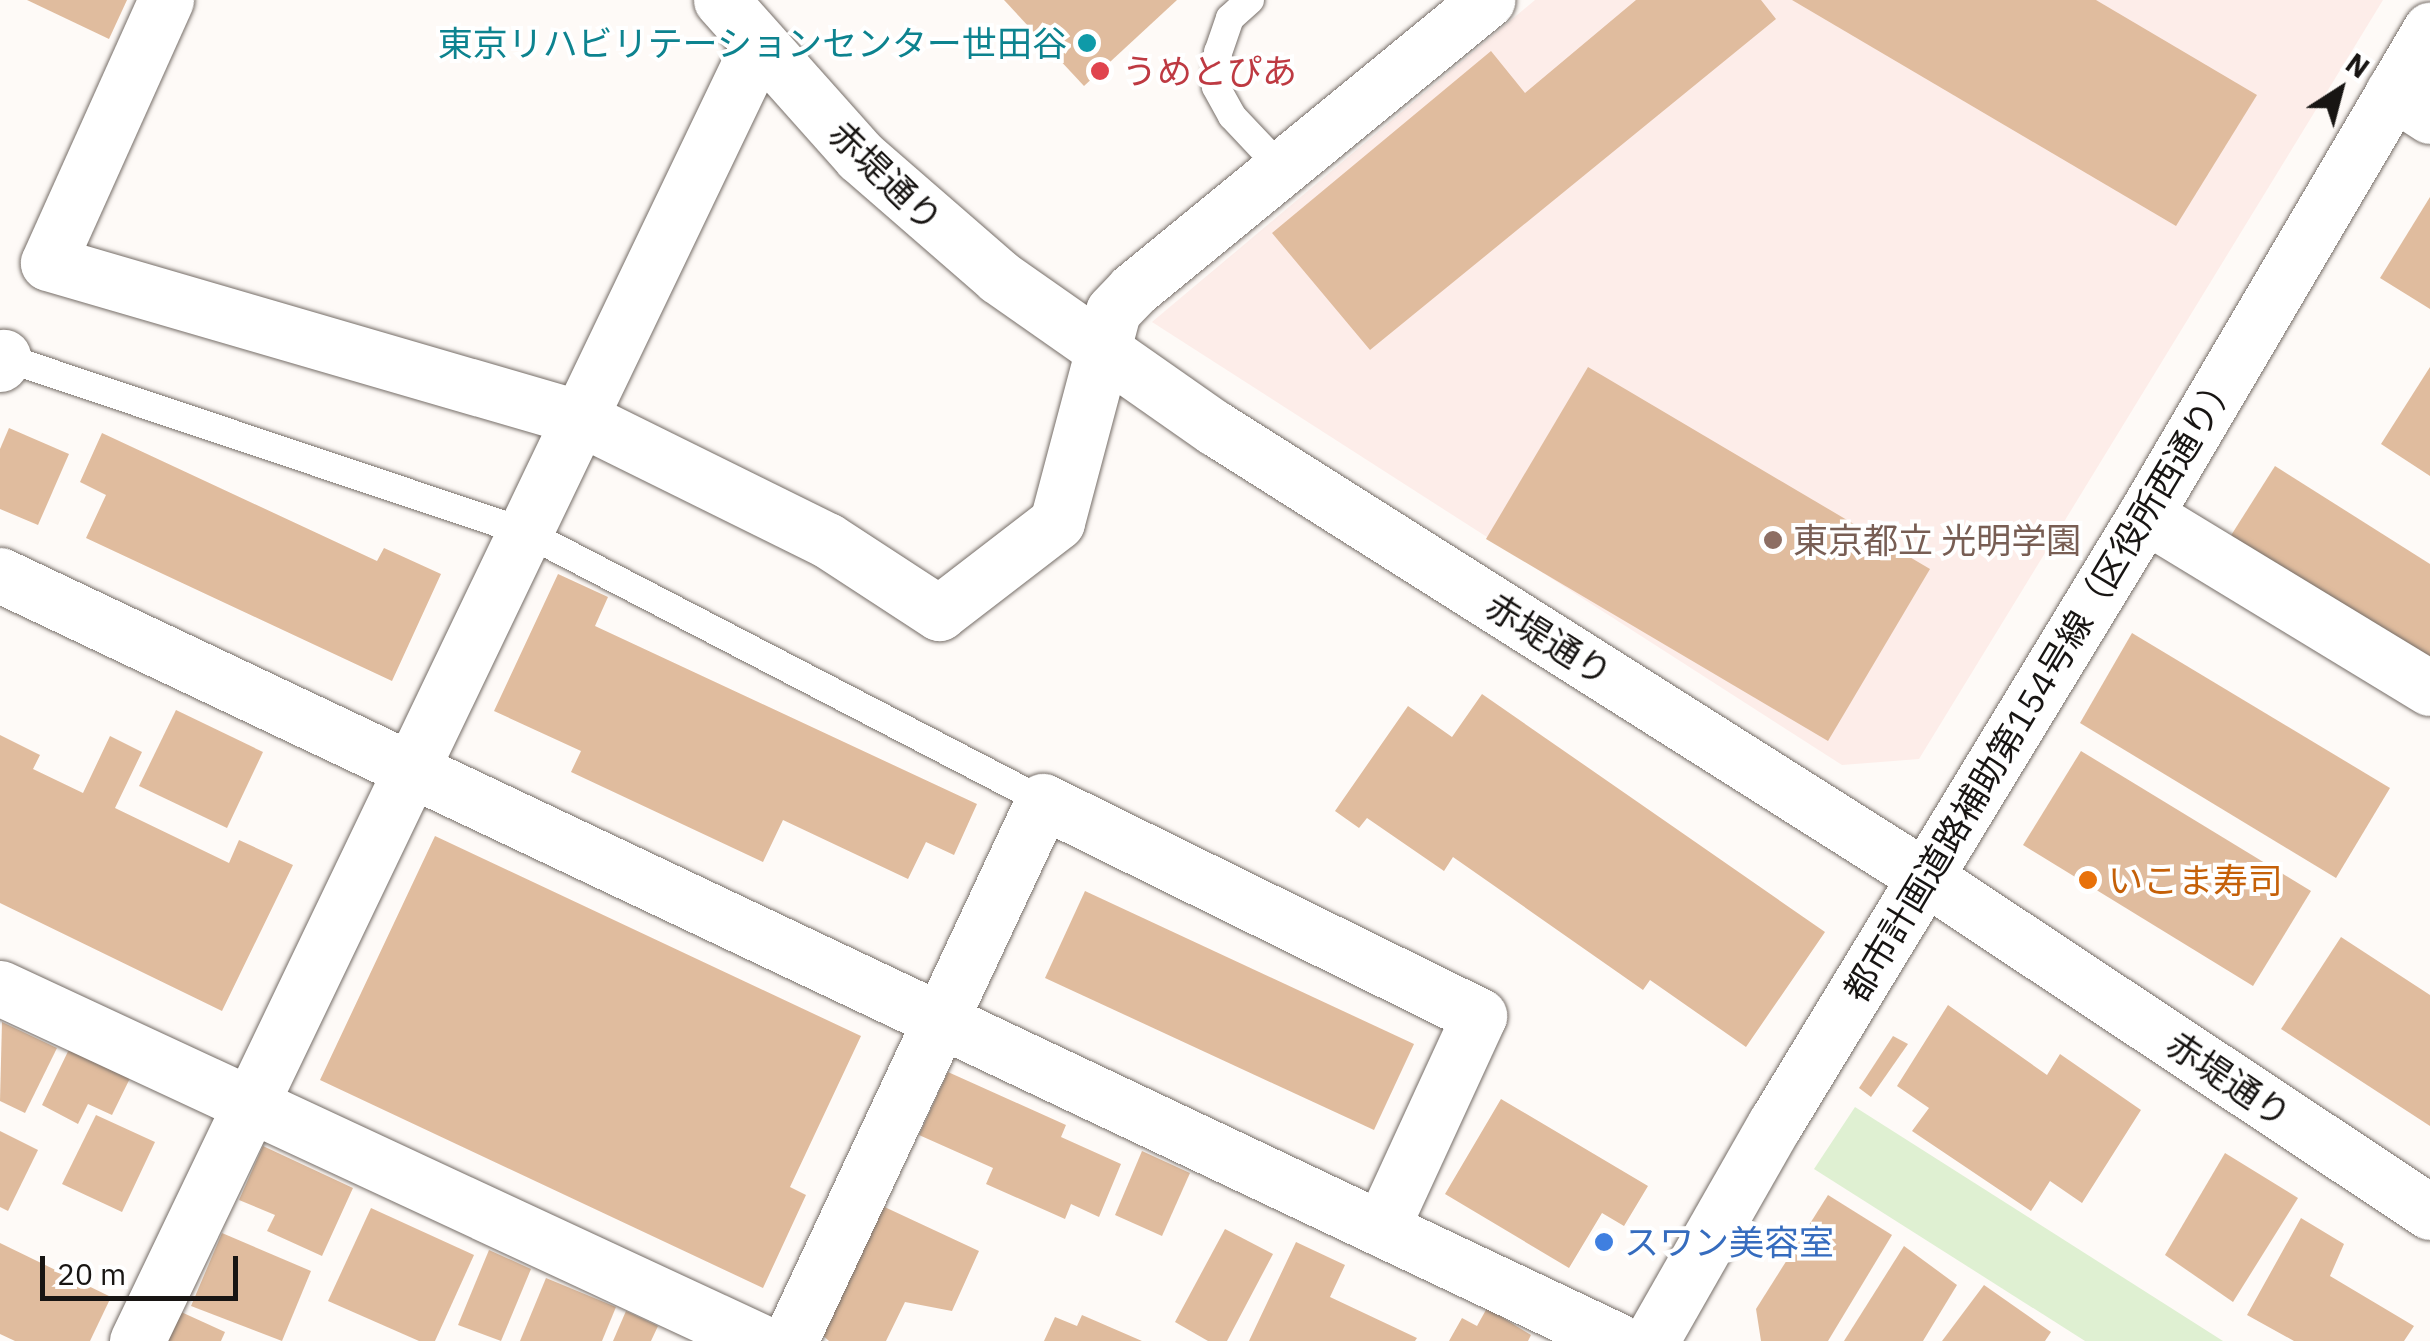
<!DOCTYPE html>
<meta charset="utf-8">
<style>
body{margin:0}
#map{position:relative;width:2430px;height:1341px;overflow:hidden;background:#fefaf7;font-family:"IBM Plex Sans","Noto Sans JP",sans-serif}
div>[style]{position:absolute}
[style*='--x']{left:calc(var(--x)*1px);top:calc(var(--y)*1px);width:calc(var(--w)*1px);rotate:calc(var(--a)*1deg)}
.education>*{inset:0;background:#fdede9}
.green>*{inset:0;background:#dff0d2}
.building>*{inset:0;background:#e0bc9e}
.roads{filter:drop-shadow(0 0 2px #766e68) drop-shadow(0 0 2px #766e68)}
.service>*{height:28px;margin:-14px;padding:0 14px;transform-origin:14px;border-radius:14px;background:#fff}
.minor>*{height:55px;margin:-27.5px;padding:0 27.5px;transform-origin:27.5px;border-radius:27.5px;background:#fff}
.tertiary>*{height:55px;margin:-27.5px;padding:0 27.5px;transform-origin:27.5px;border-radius:27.5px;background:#fff}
.dots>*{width:28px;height:28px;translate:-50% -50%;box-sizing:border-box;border:5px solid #fff;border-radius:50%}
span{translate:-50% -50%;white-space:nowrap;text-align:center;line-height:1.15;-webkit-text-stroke:8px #fff;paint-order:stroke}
.culture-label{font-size:35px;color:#0d838f}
.right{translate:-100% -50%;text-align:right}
.health-label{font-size:35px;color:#be3a42}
.left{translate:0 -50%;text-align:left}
.street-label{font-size:35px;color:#181513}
.education-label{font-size:35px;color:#785e54}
.food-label{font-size:35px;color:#c56008}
.shop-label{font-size:35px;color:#366cbe}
.north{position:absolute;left:2290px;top:40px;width:100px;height:100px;-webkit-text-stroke:8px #fff;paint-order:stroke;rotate:36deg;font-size:28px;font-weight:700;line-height:40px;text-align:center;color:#181513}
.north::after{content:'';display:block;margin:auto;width:35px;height:45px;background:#181513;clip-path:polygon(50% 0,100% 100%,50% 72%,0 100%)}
.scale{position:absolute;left:40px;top:1256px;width:198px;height:45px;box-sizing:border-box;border:5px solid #181513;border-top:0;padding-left:12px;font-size:30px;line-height:35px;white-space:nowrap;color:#181513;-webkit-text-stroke:8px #fff;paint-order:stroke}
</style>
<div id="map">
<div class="education">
<div style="clip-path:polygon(1535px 0,2383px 0,1919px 759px,1842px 765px,1152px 322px)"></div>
</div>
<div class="green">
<div style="clip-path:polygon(1855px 1107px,2223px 1341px,2085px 1341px,1814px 1169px)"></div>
</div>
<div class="building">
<div style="clip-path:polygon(27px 0,127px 0,109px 39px)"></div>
<div style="clip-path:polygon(1004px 0,1177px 0,1084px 86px)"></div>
<div style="clip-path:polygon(1636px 0,1761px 0,1776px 19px,1370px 350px,1272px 233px,1491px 51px,1525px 93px)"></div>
<div style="clip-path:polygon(1792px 0,2096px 0,2257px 95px,2176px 226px)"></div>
<div style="clip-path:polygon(2430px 197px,2430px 309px,2380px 278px)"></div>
<div style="clip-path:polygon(1588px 367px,1930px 569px,1828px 741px,1486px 539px)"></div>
<div style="clip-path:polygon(2430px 367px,2430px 476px,2381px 444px)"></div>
<div style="clip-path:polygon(9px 428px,69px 454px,38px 525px,0 509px,0 449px)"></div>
<div style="clip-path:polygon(102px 433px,377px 561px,384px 548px,441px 574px,392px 681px,86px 538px,106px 495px,80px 482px)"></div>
<div style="clip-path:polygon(2275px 466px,2430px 564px,2430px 663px,2230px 537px)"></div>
<div style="clip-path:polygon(558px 574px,608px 597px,595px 626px,977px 804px,954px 855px,926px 842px,908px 879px,783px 820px,763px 862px,571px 772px,581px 751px,494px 711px)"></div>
<div style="clip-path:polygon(2132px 633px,2390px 788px,2336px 878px,2080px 723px)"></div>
<div style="clip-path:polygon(1482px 694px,1825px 932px,1746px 1047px,1650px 980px,1643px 990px,1453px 857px,1444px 871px,1367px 818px,1359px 828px,1335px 811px,1408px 706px,1452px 737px)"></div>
<div style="clip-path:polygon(176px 710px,263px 752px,227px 828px,139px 786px)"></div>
<div style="clip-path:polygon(0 735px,40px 755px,33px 769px,83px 793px,110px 736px,142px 752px,115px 808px,229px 863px,239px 840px,293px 865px,222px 1011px,0 903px)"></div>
<div style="clip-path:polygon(2081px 751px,2311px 891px,2253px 986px,2023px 845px)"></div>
<div style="clip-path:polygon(435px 836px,861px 1036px,790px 1187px,806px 1195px,763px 1288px,320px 1080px)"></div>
<div style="clip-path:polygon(1085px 891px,1414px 1044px,1374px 1130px,1045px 978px)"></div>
<div style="clip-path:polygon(2341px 937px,2430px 995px,2430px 1126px,2281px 1029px)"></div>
<div style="clip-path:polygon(1948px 1005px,2047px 1075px,2060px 1054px,2141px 1110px,2082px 1203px,2050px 1181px,2031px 1211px,1912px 1131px,1929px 1108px,1897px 1086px)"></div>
<div style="clip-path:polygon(2px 1022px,57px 1048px,25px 1113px,0 1101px)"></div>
<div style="clip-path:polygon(1893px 1036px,1908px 1044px,1871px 1097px,1859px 1088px)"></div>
<div style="clip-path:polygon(75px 1037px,136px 1066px,112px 1115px,88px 1104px,78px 1124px,42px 1105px)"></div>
<div style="clip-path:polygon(948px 1072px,1066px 1125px,1061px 1137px,1121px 1164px,1099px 1217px,1071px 1204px,1065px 1219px,986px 1184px,993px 1168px,919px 1135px)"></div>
<div style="clip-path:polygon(1501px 1099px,1648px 1186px,1624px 1226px,1602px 1213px,1569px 1268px,1445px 1194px)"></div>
<div style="clip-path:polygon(96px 1115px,155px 1142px,122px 1212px,62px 1184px)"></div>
<div style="clip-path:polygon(0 1131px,38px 1150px,8px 1211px,0 1207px)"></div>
<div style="clip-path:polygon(263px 1146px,353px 1188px,322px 1256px,267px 1231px,275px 1215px,239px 1200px)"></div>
<div style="clip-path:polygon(1142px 1151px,1190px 1173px,1162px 1236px,1115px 1215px)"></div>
<div style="clip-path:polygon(2225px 1153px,2298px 1198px,2233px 1302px,2165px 1255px)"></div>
<div style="clip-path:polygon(1828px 1195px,1892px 1235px,1828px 1341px,1761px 1341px,1756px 1309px)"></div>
<div style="clip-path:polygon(876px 1203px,979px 1251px,952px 1311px,905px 1302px,886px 1341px,829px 1341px,819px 1332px)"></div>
<div style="clip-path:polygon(371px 1208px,474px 1255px,435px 1341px,419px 1341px,328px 1301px)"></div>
<div style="clip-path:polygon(2301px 1218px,2344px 1244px,2330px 1276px,2414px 1326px,2404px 1341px,2294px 1341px,2247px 1315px)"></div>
<div style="clip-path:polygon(1225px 1229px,1273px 1254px,1227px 1341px,1208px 1341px,1175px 1322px)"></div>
<div style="clip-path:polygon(222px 1233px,311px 1271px,282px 1341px,191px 1306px)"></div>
<div style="clip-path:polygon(1296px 1242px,1345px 1265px,1330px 1297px,1417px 1338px,1415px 1341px,1249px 1341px)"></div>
<div style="clip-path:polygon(0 1243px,111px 1297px,90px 1341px,15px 1341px,0 1334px)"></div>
<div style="clip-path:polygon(1904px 1246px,1957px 1285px,1923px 1341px,1844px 1341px)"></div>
<div style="clip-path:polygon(489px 1250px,531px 1269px,501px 1341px,458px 1325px)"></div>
<div style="clip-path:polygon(546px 1278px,616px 1307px,602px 1341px,520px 1341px)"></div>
<div style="clip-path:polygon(1984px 1285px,2051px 1332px,2045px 1341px,1942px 1341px)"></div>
<div style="clip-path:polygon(1487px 1308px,1531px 1335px,1528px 1341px,1449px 1341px,1462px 1318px,1477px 1326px)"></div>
<div style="clip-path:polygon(179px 1311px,225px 1332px,221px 1341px,164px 1341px)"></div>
<div style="clip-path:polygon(626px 1311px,658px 1326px,651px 1341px,613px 1341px)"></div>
<div style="clip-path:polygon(1082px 1315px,1142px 1341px,1044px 1341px,1055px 1317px,1077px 1326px)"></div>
</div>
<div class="roads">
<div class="service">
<div style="--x:1250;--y:0;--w:27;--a:138"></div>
<div style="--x:1230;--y:18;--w:36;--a:109"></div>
<div style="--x:1218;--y:52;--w:35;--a:93"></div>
<div style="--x:1216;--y:87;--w:33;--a:61"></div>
<div style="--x:1232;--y:116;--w:71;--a:46.7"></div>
<div style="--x:3;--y:357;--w:551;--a:18.53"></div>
<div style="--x:525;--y:532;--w:584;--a:27.44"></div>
</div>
<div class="minor">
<div style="--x:166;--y:0;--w:288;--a:114.2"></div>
<div style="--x:48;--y:263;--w:554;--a:16.24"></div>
<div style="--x:580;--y:418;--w:275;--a:26.3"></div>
<div style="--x:827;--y:540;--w:134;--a:33.1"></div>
<div style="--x:939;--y:613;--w:149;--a:-37.6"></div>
<div style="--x:1057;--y:522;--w:218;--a:-75.1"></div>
<div style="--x:1113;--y:311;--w:29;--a:-46"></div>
<div style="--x:1133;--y:290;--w:458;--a:-39.3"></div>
<div style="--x:2393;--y:92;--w:44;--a:33"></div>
<div style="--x:0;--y:364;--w:8;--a:-67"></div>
<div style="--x:2145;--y:515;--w:333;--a:31.3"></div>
<div style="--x:0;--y:988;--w:837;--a:24.94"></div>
<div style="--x:137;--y:1341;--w:1436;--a:-64.38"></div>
<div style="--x:790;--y:1341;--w:596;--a:-64.9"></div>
<div style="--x:1043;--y:801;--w:486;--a:26.2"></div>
<div style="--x:1479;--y:1016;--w:234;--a:114.7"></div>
</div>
<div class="tertiary">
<div style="--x:721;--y:0;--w:209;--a:48.3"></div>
<div style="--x:860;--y:156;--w:184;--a:41"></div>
<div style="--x:999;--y:277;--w:264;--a:35"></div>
<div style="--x:1215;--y:428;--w:840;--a:32.31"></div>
<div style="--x:1925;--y:877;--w:606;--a:33.56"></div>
<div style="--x:0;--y:575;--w:1790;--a:25.33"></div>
<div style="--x:1651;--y:1341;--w:250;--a:-60.3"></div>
<div style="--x:1775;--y:1124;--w:713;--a:-58.72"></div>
<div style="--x:2145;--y:515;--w:563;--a:-59.56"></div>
</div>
</div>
<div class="dots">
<div style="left:1087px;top:43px;background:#0f9aa8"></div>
<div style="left:1100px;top:71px;background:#e0444e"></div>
<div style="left:1773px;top:540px;background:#8d6e63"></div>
<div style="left:2088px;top:880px;background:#e8710a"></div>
<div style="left:1604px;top:1242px;background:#3f7fe0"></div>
</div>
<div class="culture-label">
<span class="right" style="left:1067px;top:43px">東京リハビリテーションセンター世田谷</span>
</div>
<div class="health-label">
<span class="left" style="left:1122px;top:71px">うめとぴあ</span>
</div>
<div class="street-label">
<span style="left:886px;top:176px;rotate:44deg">赤堤通り</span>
<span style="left:1549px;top:639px;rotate:32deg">赤堤通り</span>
<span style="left:2040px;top:686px;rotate:-59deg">都市計画道路補助第154号線（区役所西通り）</span>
<span style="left:2229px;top:1079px;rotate:34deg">赤堤通り</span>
</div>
<div class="education-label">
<span class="left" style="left:1793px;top:540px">東京都立 光明学園</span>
</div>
<div class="food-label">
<span class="left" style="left:2108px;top:880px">いこま寿司</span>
</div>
<div class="shop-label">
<span class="left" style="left:1624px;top:1242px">スワン美容室</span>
</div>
<div class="north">N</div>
<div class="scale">20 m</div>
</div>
